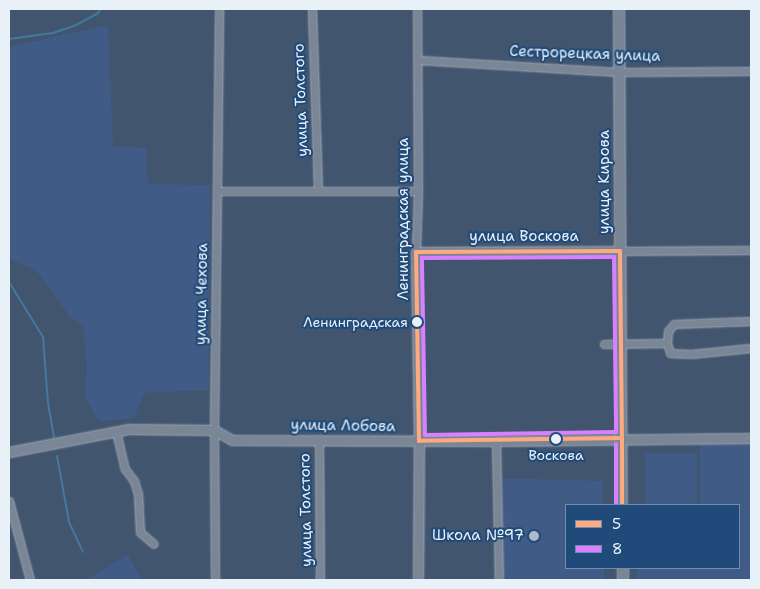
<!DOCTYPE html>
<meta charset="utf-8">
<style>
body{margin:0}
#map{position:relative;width:760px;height:589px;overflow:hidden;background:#41556e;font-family:"Shantell Sans",sans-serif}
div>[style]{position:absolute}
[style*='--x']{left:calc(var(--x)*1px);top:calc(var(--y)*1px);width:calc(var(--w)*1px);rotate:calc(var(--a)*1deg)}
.built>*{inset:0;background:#405b86}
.stream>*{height:2px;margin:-1px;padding:0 1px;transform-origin:1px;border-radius:1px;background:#44789c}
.roads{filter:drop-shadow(0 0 1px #a0aab7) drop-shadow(0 0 1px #a0aab7)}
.minor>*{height:7px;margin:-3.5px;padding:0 3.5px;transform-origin:3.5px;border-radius:3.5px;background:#7a8695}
.tertiary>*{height:9px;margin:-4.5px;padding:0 4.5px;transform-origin:4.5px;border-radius:4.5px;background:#7a8695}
.secondary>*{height:10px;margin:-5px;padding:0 5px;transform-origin:5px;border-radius:5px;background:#7a8695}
.bus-1>*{height:4px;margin:-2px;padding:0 2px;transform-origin:2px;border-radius:2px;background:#ffa980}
.bus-2>*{height:4px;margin:-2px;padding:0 2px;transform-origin:2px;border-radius:2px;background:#d880ff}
.dots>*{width:14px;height:14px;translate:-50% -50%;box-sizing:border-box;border:2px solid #1f4a7a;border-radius:50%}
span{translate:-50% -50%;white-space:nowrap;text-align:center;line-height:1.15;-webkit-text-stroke:4px #1f4a7a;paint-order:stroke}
.bus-label{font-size:14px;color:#e8f1f8}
.right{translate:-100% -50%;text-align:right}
.street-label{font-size:15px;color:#e8f1f8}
.poi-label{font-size:15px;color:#e8f1f8}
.frame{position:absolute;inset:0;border:10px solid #e8f1f8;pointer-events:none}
.legend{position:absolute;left:565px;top:504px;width:175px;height:65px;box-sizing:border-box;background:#1f4a7a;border:1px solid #6f8dac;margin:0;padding:6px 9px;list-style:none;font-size:15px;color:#e8f1f8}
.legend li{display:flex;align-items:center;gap:10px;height:25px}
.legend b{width:25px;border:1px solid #6f8dac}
</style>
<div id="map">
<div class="built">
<div style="clip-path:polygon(108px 25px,113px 146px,146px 148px,148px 184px,210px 185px,208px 390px,144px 393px,134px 418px,102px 421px,97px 419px,85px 395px,87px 367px,83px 326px,71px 318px,36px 270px,9px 259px,9px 47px)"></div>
<div style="clip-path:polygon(751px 443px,751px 580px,637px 580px,637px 568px,739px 568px,739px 505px,700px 505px,700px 445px)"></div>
<div style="clip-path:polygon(645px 453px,697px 453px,697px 505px,645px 505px)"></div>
<div style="clip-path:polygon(502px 478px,603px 481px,603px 505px,566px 505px,566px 568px,604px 568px,604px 580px,503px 580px)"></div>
<div style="clip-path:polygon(128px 555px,142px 580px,85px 580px)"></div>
</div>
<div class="stream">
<div style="--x:9;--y:39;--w:44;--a:-7.8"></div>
<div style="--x:53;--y:33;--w:24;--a:-19"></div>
<div style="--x:76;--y:25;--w:24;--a:-28"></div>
<div style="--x:97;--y:14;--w:6;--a:-51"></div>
<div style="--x:9;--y:282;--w:65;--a:58.3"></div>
<div style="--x:43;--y:337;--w:66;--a:85.7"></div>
<div style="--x:48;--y:403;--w:35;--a:80"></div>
<div style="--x:57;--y:456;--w:67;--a:79.7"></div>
<div style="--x:69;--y:522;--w:33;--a:65"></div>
</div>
<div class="roads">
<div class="minor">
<div style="--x:312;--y:9;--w:182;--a:88.1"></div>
<div style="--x:418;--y:60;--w:201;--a:3.4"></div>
<div style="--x:619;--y:72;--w:132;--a:-0.4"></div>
<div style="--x:217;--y:191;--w:201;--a:0"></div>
<div style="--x:620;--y:251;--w:131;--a:-0.4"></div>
<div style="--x:416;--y:252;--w:61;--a:-88.1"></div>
<div style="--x:418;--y:191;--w:182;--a:-90.3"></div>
<div style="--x:667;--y:343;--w:12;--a:-85"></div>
<div style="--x:668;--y:331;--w:9;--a:-49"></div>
<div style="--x:674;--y:324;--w:77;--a:-2.2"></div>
<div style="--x:604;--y:344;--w:63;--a:-0.9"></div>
<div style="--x:667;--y:343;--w:10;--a:73"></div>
<div style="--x:670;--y:353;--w:21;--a:3"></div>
<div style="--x:691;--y:354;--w:60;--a:-5.7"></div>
<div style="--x:116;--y:431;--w:39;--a:77"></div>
<div style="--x:125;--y:469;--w:15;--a:53"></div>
<div style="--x:134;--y:481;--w:14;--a:73"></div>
<div style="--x:138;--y:494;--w:38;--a:87"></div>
<div style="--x:140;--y:532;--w:18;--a:41"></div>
<div style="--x:319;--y:439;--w:141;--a:89.6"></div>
<div style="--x:496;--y:441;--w:139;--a:88.8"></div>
<div style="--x:9;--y:501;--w:82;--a:75.1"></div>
<div style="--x:215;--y:580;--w:150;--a:-90.4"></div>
<div style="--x:214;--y:430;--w:421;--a:-89.3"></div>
</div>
<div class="tertiary">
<div style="--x:9;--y:452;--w:121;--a:-10.9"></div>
<div style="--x:128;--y:429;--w:86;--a:0.7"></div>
<div style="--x:214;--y:430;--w:21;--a:29"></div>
<div style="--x:232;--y:440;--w:264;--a:0.2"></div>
<div style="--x:496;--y:441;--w:255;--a:-0.7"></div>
<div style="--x:418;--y:580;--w:139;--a:-89.6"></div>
<div style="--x:419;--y:441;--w:189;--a:-90.9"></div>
<div style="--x:416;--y:252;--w:204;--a:-0.3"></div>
</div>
<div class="secondary">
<div style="--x:619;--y:9;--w:496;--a:89.7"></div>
<div style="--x:623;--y:568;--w:12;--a:90"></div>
</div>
</div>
<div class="bus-1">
<div style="--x:620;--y:251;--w:187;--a:89.4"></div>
<div style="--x:622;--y:438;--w:203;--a:179.2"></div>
<div style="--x:419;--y:441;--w:189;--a:-90.9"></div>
<div style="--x:416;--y:252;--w:204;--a:-0.3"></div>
<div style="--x:622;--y:438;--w:67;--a:90"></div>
</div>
<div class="bus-2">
<div style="--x:614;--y:257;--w:175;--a:89.3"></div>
<div style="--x:616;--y:432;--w:191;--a:179.1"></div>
<div style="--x:425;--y:435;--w:177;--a:-91"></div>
<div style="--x:422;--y:258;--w:192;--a:-0.3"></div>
<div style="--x:616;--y:444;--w:61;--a:90"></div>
</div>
<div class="dots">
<div style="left:417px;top:322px;background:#e8f1f8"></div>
<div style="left:556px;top:439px;background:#e8f1f8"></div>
<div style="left:534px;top:536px;background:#aebac8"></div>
</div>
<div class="bus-label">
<span class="right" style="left:408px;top:322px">Ленинградская</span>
<span style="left:556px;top:455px">Воскова</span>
</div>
<div class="street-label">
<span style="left:585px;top:54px;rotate:2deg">Сестрорецкая улица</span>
<span style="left:301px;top:100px;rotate:-92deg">улица Толстого</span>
<span style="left:605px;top:182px;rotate:-90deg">улица Кирова</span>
<span style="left:404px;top:219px;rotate:-90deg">Ленинградская улица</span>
<span style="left:524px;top:237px">улица Воскова</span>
<span style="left:202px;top:294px;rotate:-89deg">улица Чехова</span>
<span style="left:343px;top:426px;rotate:1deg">улица Лобова</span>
<span style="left:306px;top:510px;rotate:-91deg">улица Толстого</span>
</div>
<div class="poi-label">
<span class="right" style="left:524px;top:536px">Школа №97</span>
</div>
<div class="frame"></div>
<ul class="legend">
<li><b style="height:6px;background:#ffa980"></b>5</li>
<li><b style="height:6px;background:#d880ff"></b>8</li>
</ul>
</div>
